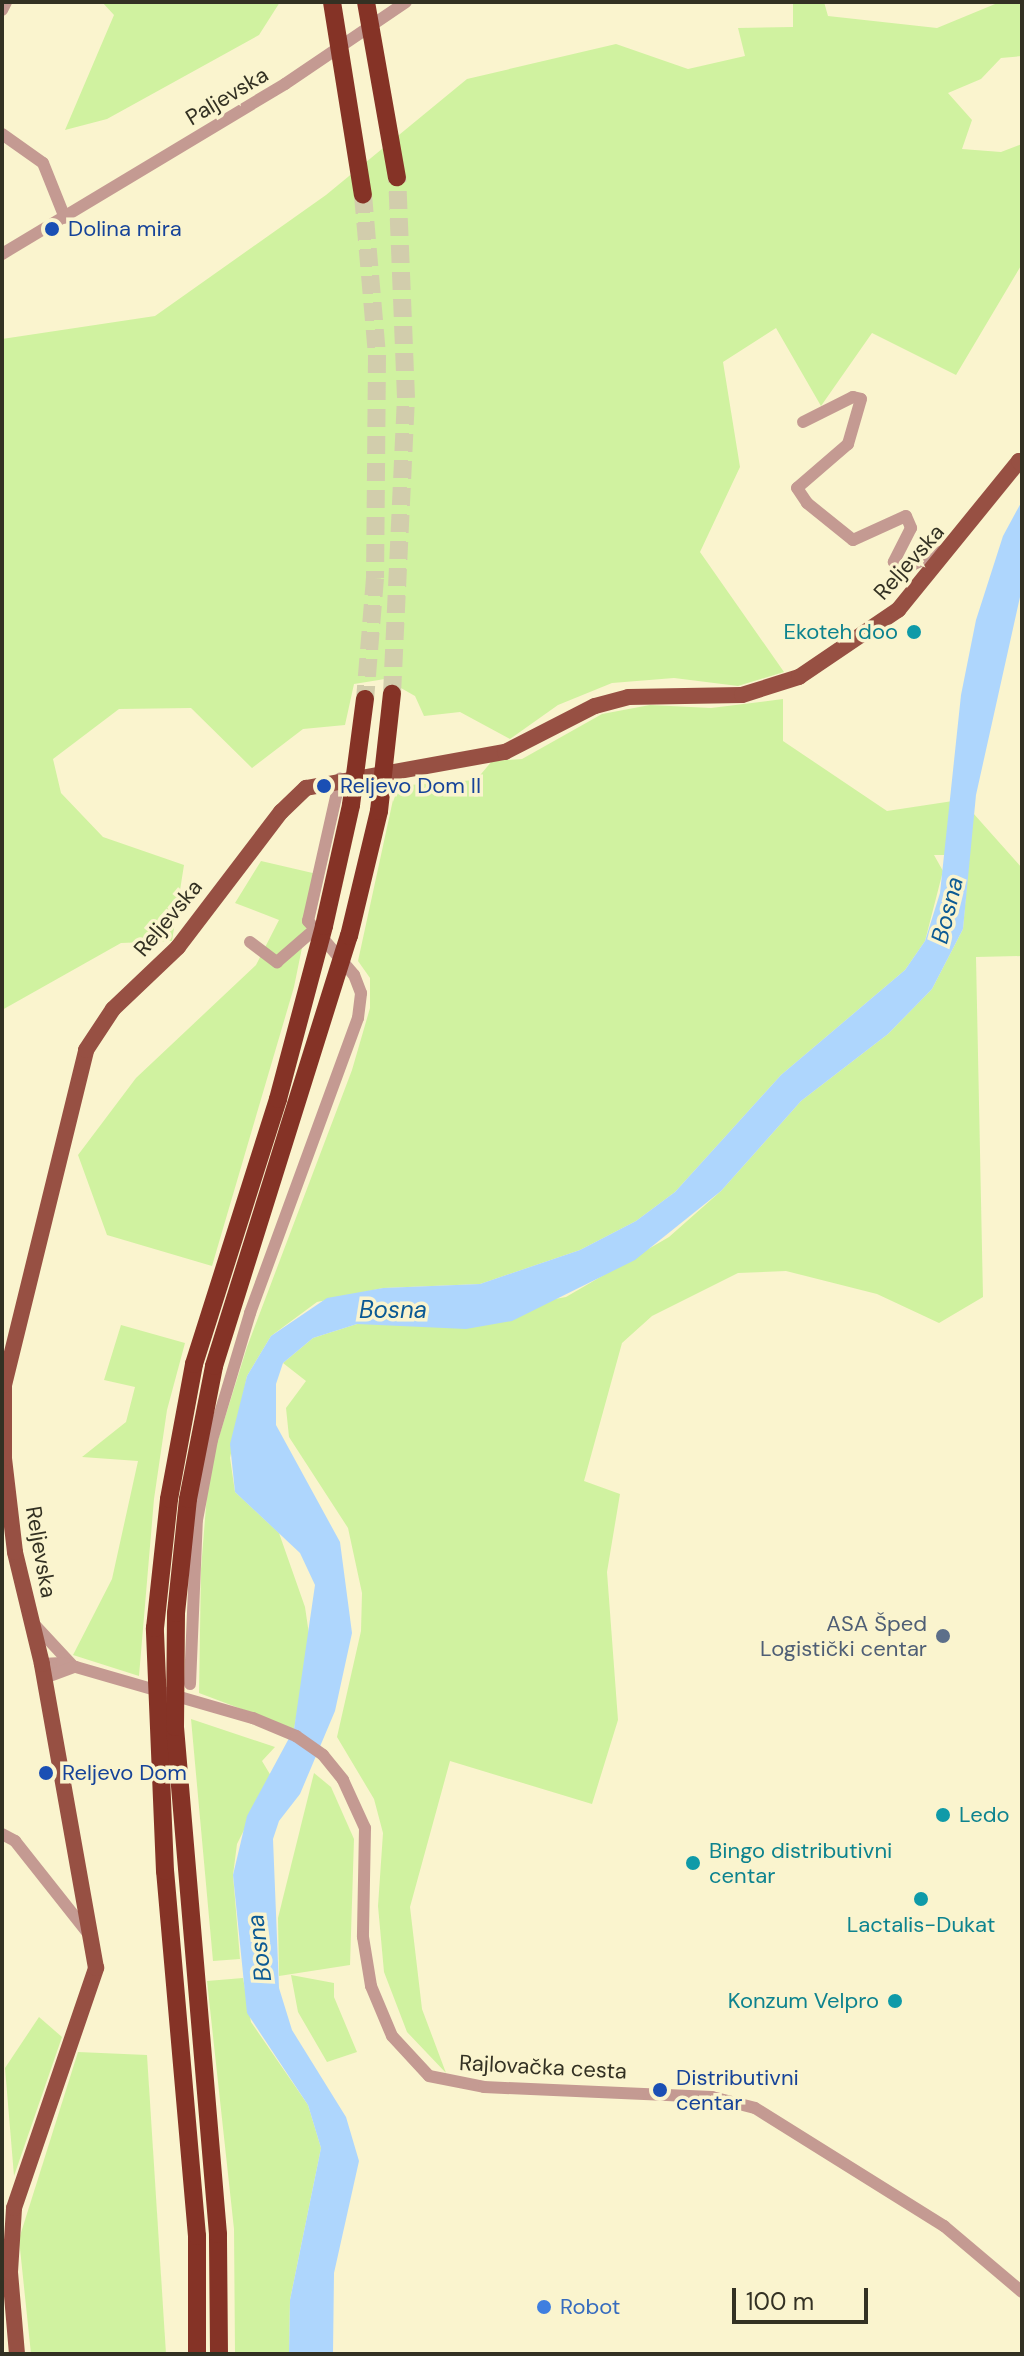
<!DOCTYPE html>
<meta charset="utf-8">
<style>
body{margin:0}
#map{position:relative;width:1024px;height:2356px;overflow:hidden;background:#faf4ce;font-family:"DM Sans",sans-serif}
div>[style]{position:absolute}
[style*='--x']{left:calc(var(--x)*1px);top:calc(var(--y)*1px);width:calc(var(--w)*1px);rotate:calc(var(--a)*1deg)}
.green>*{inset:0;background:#d0f2a0}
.water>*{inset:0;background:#aed6fd}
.highway-tunnel>*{height:18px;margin-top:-9px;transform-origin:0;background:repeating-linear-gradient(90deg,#d2cdac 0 18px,transparent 0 27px)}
.minor>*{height:12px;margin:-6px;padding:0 6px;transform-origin:6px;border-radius:6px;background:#c49a92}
.major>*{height:16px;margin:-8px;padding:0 8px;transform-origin:8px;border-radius:8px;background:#975043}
.highway>*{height:18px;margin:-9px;padding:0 9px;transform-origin:9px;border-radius:9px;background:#853326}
.dots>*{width:22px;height:22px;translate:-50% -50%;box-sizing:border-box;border:4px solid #faf4ce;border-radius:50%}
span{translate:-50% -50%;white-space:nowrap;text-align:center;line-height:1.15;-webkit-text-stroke:7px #faf4ce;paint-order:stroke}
.street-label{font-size:22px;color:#333123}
.transit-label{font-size:22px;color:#164399}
.left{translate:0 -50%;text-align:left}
.culture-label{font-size:22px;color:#0d838f}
.right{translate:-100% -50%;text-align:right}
.service-label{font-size:22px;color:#4e5e75}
.shop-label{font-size:22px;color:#366cbe}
.water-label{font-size:24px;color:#0c5a94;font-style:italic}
.frame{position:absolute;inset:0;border:4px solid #333123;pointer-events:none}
.scale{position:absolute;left:732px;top:2288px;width:136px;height:36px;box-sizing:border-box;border:4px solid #333123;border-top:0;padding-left:10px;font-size:24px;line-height:28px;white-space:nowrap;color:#333123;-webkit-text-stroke:6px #faf4ce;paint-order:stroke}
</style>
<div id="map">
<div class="green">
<div style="clip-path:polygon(102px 2px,280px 2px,259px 35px,107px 119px,65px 130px,114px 15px)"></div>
<div style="clip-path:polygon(793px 2px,824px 2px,828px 16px,937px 28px,1000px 2px,1022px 2px,1022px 56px,1001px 58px,981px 79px,948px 93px,972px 120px,962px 149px,1001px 152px,1022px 144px,1022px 264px,956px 375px,872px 333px,821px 406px,776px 328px,723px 362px,740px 467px,700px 552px,784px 672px,738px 686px,674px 678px,612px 683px,558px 705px,510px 739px,460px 712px,424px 716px,415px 696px,385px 679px,354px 684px,345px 725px,303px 729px,252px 768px,191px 708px,119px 709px,53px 759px,61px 793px,103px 837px,184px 865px,172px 941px,121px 943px,2px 1010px,2px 339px,155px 316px,326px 195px,467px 79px,616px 44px,688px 69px,745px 56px,738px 28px,793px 27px)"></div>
<div style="clip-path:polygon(783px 699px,783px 741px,887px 811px,953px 801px,945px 855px,934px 855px,943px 871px,925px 941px,905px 970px,781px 1075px,675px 1192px,636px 1221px,580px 1250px,480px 1284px,383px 1288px,317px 1302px,271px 1336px,247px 1376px,230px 1458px,235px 1492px,279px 1533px,305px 1607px,310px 1641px,294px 1729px,199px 1693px,201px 1569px,209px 1469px,247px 1347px,352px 1070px,370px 1008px,370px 978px,358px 961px,396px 786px,476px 780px,492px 761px,522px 759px,602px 714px,650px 705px,711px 708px)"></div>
<div style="clip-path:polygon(973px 813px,1022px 868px,1022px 956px,976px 957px,983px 1297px,939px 1323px,877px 1294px,786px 1271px,738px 1273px,652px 1316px,622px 1343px,584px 1481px,620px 1494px,607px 1572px,618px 1720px,592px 1804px,450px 1761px,410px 1907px,422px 2009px,446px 2073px,407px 2032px,384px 1972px,378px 1906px,383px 1833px,374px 1799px,337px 1737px,361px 1631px,362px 1593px,348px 1528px,289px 1437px,286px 1408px,306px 1381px,283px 1363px,313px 1338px,357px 1324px,412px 1324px,566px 1297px,669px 1237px,721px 1191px,801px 1101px,888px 1034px,932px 989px,963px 929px)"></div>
<div style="clip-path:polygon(261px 861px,317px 874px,294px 987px,212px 1266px,107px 1235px,78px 1155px,136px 1078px,256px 965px,279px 920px,235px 903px)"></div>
<div style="clip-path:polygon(121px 1325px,185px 1343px,167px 1410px,154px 1499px,139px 1676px,73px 1655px,112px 1579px,138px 1461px,82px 1457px,126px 1422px,135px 1387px,104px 1380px)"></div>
<div style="clip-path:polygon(191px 1719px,275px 1747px,262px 1761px,271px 1776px,237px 1844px,233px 1875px,240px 1959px,213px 1961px)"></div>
<div style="clip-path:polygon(314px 1773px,331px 1787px,354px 1839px,350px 1965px,279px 1976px,278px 1918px)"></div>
<div style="clip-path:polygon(291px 1975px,334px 1983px,334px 1997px,357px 2052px,327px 2062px,298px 2012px)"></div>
<div style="clip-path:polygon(243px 1978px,251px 2022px,308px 2105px,321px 2148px,290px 2300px,289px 2354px,235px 2354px,234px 2229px,207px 1981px)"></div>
<div style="clip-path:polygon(39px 2017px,62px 2037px,14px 2176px,5px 2068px)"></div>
<div style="clip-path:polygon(78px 2052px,147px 2055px,166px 2354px,31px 2354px,19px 2239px)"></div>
</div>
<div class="water">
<div style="clip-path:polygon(1022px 501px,1022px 588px,976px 795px,963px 929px,932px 989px,888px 1034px,801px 1101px,721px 1191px,635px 1260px,512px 1321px,466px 1329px,357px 1324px,313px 1338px,283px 1363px,276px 1384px,276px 1425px,340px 1542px,352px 1633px,335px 1711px,300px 1794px,279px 1821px,273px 1839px,279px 1988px,292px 2030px,346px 2117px,359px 2161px,334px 2273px,333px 2354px,289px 2354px,290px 2300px,321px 2148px,308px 2105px,247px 2013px,233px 1875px,247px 1816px,294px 1729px,315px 1585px,300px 1553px,235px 1492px,230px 1444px,247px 1376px,271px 1336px,327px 1298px,383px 1288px,480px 1284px,580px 1250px,636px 1221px,675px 1192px,781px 1075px,905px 970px,925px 941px,940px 893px,961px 695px,976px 620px,1003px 536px)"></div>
</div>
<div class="highway-tunnel">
<div style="--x:363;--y:195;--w:161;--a:85"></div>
<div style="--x:377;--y:355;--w:223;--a:90.5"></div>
<div style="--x:375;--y:578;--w:121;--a:94.7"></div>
<div style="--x:392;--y:694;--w:296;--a:-87.3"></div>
<div style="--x:406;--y:398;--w:221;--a:-92.3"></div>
</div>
<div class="minor">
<div style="--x:2;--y:10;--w:9;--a:-63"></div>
<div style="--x:2;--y:134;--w:50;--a:35.3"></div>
<div style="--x:43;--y:163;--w:59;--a:68.2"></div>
<div style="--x:2;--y:254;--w:330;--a:-31"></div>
<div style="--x:285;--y:84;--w:146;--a:-34.1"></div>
<div style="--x:803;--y:422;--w:56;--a:-26.6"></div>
<div style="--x:853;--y:397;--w:8;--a:14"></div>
<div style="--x:861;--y:399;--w:47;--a:106.1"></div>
<div style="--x:848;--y:444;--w:67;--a:139.2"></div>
<div style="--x:797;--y:488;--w:18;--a:56"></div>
<div style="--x:807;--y:503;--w:59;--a:38.8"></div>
<div style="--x:853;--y:540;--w:58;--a:-24.4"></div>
<div style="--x:906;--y:516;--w:13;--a:67"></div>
<div style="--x:911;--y:528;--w:38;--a:117"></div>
<div style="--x:894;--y:562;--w:10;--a:61"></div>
<div style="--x:899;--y:571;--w:57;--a:-24.8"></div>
<div style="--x:250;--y:942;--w:34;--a:37"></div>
<div style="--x:277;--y:962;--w:50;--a:-41"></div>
<div style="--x:33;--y:1623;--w:57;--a:47.1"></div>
<div style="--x:42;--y:1664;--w:20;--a:-3"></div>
<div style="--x:62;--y:1663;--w:199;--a:16.1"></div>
<div style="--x:253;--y:1718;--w:47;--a:22.7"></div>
<div style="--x:296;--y:1736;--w:33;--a:35"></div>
<div style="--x:323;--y:1755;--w:32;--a:51"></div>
<div style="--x:343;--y:1780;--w:53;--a:65.4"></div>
<div style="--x:365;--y:1828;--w:109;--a:91.1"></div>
<div style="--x:363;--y:1937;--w:50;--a:80.7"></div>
<div style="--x:371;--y:1986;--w:54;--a:67.2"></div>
<div style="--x:392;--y:2036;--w:54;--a:47.2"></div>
<div style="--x:429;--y:2076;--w:56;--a:11.3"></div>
<div style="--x:484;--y:2087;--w:228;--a:2.5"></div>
<div style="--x:712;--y:2097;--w:44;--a:14.3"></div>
<div style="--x:755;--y:2108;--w:223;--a:32"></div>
<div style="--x:944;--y:2226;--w:102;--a:40.2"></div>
<div style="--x:44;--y:1678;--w:33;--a:-20"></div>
<div style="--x:190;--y:1684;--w:164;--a:-87.6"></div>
<div style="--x:197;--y:1520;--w:81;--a:-79.4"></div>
<div style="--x:212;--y:1440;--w:133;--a:-73.3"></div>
<div style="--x:250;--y:1313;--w:314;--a:-69.9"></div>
<div style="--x:358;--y:1018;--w:25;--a:-83"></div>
<div style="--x:361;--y:993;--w:19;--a:-111"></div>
<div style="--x:354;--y:975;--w:71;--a:-130.4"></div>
<div style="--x:308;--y:921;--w:146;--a:-77.3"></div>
<div style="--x:2;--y:1834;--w:15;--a:28"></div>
<div style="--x:15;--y:1841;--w:124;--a:51.6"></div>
</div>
<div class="major">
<div style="--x:17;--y:2354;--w:82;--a:-94.9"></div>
<div style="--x:10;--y:2272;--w:64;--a:-86.4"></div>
<div style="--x:14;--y:2208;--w:254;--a:-71.1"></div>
<div style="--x:96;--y:1968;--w:309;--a:-100.1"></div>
<div style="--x:42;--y:1664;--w:115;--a:-103.6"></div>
<div style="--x:15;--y:1552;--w:95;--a:-96.7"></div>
<div style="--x:4;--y:1458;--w:73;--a:-90"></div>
<div style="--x:4;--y:1385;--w:345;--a:-76.2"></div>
<div style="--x:86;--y:1050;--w:49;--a:-56.6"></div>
<div style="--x:113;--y:1009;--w:90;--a:-43.6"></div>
<div style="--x:178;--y:947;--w:170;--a:-52.7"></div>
<div style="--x:281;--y:812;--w:35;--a:-44"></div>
<div style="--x:306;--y:788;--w:202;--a:-10.3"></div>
<div style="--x:505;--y:752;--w:101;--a:-27.1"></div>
<div style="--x:595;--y:706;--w:34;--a:-15"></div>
<div style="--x:628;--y:697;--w:114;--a:-1"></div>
<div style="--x:742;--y:695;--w:60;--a:-17.5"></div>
<div style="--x:799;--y:677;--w:120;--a:-34.1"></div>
<div style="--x:898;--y:610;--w:192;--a:-50.9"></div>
<div style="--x:1019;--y:461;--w:4;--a:45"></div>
</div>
<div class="highway">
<div style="--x:332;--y:2;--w:195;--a:80.9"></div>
<div style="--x:366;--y:2;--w:178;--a:80"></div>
<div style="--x:197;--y:2354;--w:118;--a:-90"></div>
<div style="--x:197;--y:2236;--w:366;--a:-95"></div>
<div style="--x:165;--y:1871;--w:243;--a:-92.4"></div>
<div style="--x:155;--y:1628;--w:130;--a:-83.8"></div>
<div style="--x:169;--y:1499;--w:137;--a:-79.5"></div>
<div style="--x:194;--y:1364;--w:278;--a:-72.4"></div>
<div style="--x:278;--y:1099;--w:179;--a:-75.1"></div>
<div style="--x:324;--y:926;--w:124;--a:-77.4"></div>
<div style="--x:351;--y:805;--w:107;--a:-82.5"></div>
<div style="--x:219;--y:2354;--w:120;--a:-90.5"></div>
<div style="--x:218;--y:2234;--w:509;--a:-94.85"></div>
<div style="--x:175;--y:1727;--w:114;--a:-89.5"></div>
<div style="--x:176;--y:1613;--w:115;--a:-84"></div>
<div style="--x:188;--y:1499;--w:136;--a:-78.9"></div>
<div style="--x:214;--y:1366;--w:451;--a:-72.6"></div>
<div style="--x:349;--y:936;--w:129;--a:-76.5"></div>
<div style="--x:379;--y:811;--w:118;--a:-83.7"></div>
</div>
<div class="dots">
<div style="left:52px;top:229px;background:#1a4fb4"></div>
<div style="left:914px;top:632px;background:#0f9aa8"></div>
<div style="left:324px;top:786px;background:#1a4fb4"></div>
<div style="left:943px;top:1636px;background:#5c6f8a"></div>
<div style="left:46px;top:1773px;background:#1a4fb4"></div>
<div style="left:943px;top:1815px;background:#0f9aa8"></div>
<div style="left:693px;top:1863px;background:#0f9aa8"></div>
<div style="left:921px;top:1899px;background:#0f9aa8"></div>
<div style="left:895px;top:2001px;background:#0f9aa8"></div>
<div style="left:660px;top:2090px;background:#1a4fb4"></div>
<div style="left:544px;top:2307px;background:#3f7fe0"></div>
</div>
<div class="street-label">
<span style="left:227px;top:96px;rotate:-31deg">Paljevska</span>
<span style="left:909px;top:562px;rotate:-48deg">Reljevska</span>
<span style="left:168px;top:918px;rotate:-50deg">Reljevska</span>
<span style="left:41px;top:1552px;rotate:80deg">Reljevska</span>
<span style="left:543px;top:2067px;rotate:3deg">Rajlovačka cesta</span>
</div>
<div class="transit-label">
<span class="left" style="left:68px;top:229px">Dolina mira</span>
<span class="left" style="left:340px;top:786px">Reljevo Dom II</span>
<span class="left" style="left:62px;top:1773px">Reljevo Dom</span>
<span class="left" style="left:676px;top:2090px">Distributivni<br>centar</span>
</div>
<div class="culture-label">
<span class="right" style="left:898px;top:632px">Ekoteh doo</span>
<span class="left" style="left:959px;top:1815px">Ledo</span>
<span class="left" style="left:709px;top:1863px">Bingo distributivni<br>centar</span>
<span style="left:921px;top:1925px">Lactalis-Dukat</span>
<span class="right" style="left:879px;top:2001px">Konzum Velpro</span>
</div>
<div class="service-label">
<span class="right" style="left:927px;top:1636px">ASA Šped<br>Logistički centar</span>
</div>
<div class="shop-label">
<span class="left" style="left:560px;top:2307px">Robot</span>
</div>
<div class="water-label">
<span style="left:947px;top:910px;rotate:-76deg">Bosna</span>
<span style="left:393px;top:1310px">Bosna</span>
<span style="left:259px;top:1948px;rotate:-97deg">Bosna</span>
</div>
<div class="frame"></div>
<div class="scale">100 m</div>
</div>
